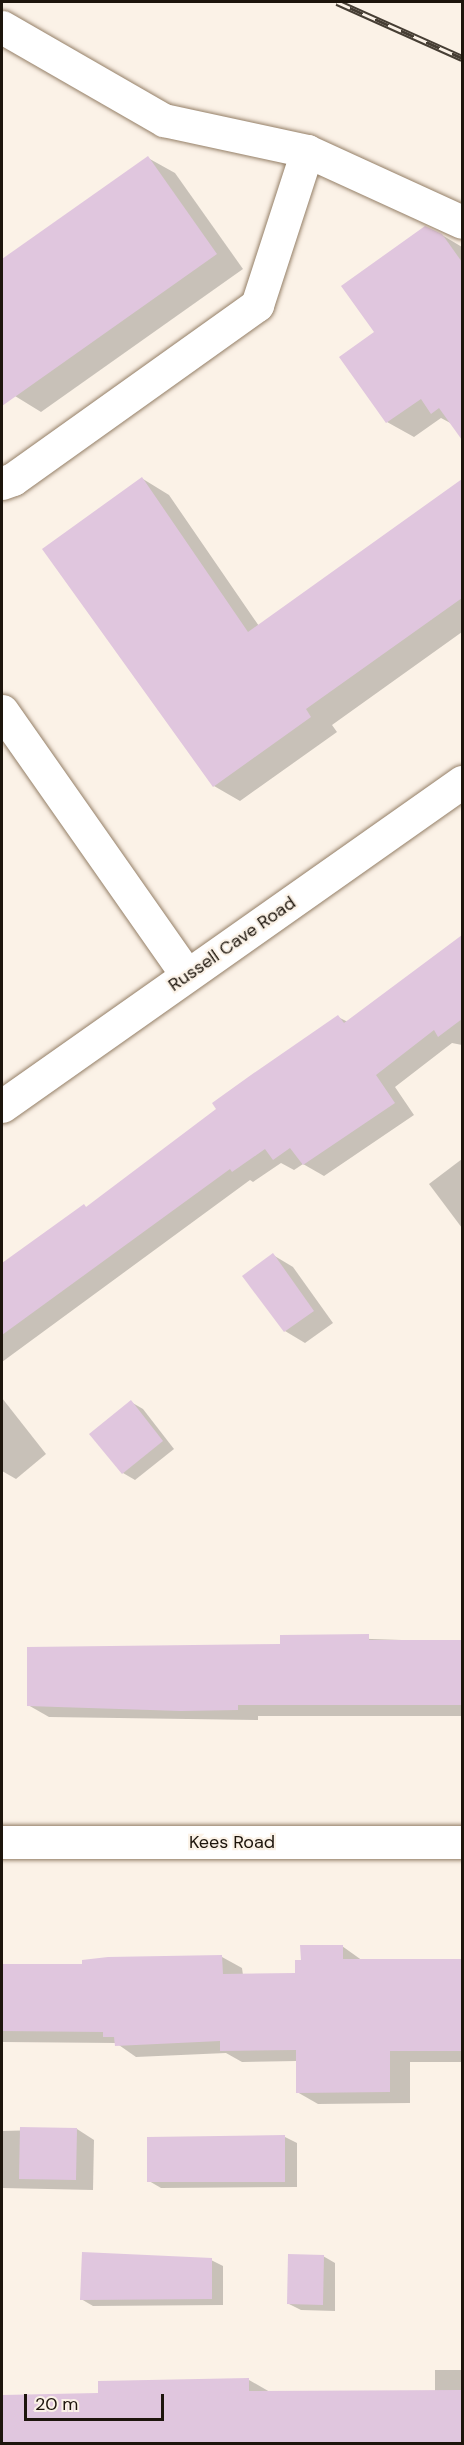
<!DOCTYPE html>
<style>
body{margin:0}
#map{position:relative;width:464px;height:2445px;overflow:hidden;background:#fbf2e7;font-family:"DM Sans",sans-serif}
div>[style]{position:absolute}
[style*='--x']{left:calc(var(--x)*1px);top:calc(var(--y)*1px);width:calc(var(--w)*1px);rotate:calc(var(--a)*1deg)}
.shadow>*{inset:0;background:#0003}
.building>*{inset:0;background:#e0c6de}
.roads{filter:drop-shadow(0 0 2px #947f67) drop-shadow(0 0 2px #947f67)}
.minor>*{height:33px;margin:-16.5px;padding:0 16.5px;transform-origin:16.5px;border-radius:16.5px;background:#fff}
.rail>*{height:7px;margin-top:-3.5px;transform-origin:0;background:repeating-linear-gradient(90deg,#fbf2e7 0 14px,#463e34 0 28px);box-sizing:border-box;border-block:2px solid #463e34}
span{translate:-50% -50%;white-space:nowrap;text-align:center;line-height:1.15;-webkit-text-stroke:4.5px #fbf2e7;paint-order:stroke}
.street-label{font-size:18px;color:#1d150c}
.frame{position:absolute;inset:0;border:3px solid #1d150c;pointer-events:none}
.scale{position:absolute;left:24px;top:2394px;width:140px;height:27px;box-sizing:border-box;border:3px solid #1d150c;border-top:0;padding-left:8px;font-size:18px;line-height:21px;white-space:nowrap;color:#1d150c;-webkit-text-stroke:4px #fbf2e7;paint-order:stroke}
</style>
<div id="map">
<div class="shadow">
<div style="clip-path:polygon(148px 158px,175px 173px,243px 269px,41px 412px,15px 396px,2px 377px,2px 261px)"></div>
<div style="clip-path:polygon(442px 235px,462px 247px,462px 437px,454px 425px,441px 418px,414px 437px,387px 422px,376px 333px)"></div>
<div style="clip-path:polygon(143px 479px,169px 495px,259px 626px,462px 481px,462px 632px,332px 725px,337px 732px,240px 801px,214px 786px)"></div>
<div style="clip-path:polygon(462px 938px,462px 1045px,452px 1043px,395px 1087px,414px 1115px,324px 1176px,303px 1164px,294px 1170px,281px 1163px,253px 1182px,250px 1180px,2px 1362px,2px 1265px,84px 1206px,87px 1208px,338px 1017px,348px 1022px)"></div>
<div style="clip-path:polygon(462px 1159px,462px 1228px,429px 1184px)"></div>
<div style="clip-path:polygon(273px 1255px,293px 1267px,333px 1323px,305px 1343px,285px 1331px)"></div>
<div style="clip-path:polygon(2px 1398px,46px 1454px,16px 1479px,2px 1471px)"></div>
<div style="clip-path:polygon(131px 1402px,143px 1409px,174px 1449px,135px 1480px,123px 1473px,91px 1434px)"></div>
<div style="clip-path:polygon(282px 1636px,462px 1642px,462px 1716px,258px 1716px,258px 1720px,49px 1717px,28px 1705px,282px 1646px)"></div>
<div style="clip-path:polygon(342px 1946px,363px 1961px,462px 1961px,462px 2062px,410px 2062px,410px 2103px,318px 2104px,297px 2092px,297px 2061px,242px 2062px,226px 2053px,136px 2057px,116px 2043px,2px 2042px,2px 1965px,83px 1966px,222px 1957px,242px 1968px,243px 1975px,297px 1974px)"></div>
<div style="clip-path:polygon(77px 2129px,94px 2140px,93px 2190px,2px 2188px,2px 2131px)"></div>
<div style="clip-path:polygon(285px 2137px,297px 2143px,297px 2187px,161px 2188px,149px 2181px)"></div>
<div style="clip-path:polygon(323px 2256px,335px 2263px,335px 2311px,301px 2310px,289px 2304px)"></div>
<div style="clip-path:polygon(211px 2260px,223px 2266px,223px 2305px,93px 2306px,81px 2299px)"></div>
<div style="clip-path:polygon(435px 2370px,462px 2370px,462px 2444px,2px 2444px,2px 2397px,99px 2394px,249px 2380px,270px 2392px,435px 2391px)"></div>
</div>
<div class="building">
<div style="clip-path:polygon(148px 156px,217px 254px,2px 406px,2px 259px)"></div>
<div style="clip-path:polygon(425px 226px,442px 234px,462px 262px,462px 440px,439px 408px,431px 414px,421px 399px,386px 423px,339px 357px,374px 332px,341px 286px)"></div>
<div style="clip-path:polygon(142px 477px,248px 632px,462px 479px,462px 598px,306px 709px,311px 717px,213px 787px,42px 549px)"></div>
<div style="clip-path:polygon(462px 935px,462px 1019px,438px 1037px,434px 1030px,376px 1075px,395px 1103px,303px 1165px,290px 1148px,273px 1160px,265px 1149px,232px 1172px,230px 1169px,2px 1335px,2px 1263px,84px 1204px,86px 1207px,216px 1109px,212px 1103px,251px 1075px,338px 1015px,344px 1023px)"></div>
<div style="clip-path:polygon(273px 1253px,314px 1311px,284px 1332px,242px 1276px)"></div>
<div style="clip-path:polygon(131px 1400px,163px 1441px,122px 1474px,89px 1434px)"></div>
<div style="clip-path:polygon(369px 1634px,369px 1640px,462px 1640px,462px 1705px,238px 1705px,238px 1710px,181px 1711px,27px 1706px,27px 1647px,280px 1644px,280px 1635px)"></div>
<div style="clip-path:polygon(300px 1945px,343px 1945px,343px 1959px,462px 1959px,462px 2051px,390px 2051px,390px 2092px,296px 2093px,296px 2050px,220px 2051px,220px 2041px,115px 2046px,114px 2037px,103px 2037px,103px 2032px,2px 2031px,2px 1964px,82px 1964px,82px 1960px,108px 1957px,222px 1955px,223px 1974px,295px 1973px,295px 1960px,301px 1960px)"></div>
<div style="clip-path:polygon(20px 2127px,77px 2128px,76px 2180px,19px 2179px)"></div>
<div style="clip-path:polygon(285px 2135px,285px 2182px,147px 2182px,147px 2137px)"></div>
<div style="clip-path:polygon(82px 2252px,212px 2258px,212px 2299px,80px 2300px)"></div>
<div style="clip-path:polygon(288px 2254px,324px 2255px,323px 2305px,287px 2304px)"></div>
<div style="clip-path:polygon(249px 2378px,249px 2391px,462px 2390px,462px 2444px,2px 2444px,2px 2395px,98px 2393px,98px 2381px)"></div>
</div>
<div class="roads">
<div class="minor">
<div style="--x:2;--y:27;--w:187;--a:29.9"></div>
<div style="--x:164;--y:120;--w:146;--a:12.2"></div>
<div style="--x:2;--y:483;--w:12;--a:-20"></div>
<div style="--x:13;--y:479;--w:300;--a:-35.5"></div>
<div style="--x:257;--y:305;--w:162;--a:-72"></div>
<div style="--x:307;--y:151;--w:170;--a:24.6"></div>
<div style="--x:2;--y:711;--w:322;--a:55"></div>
<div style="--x:2;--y:1106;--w:563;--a:-35.16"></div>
<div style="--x:2;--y:1842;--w:460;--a:0"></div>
</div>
</div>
<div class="rail">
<div style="--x:337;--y:2;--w:137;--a:24.1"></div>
</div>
<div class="street-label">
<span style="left:232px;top:944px;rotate:-35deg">Russell Cave Road</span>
<span style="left:232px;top:1842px">Kees Road</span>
</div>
<div class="frame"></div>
<div class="scale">20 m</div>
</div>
